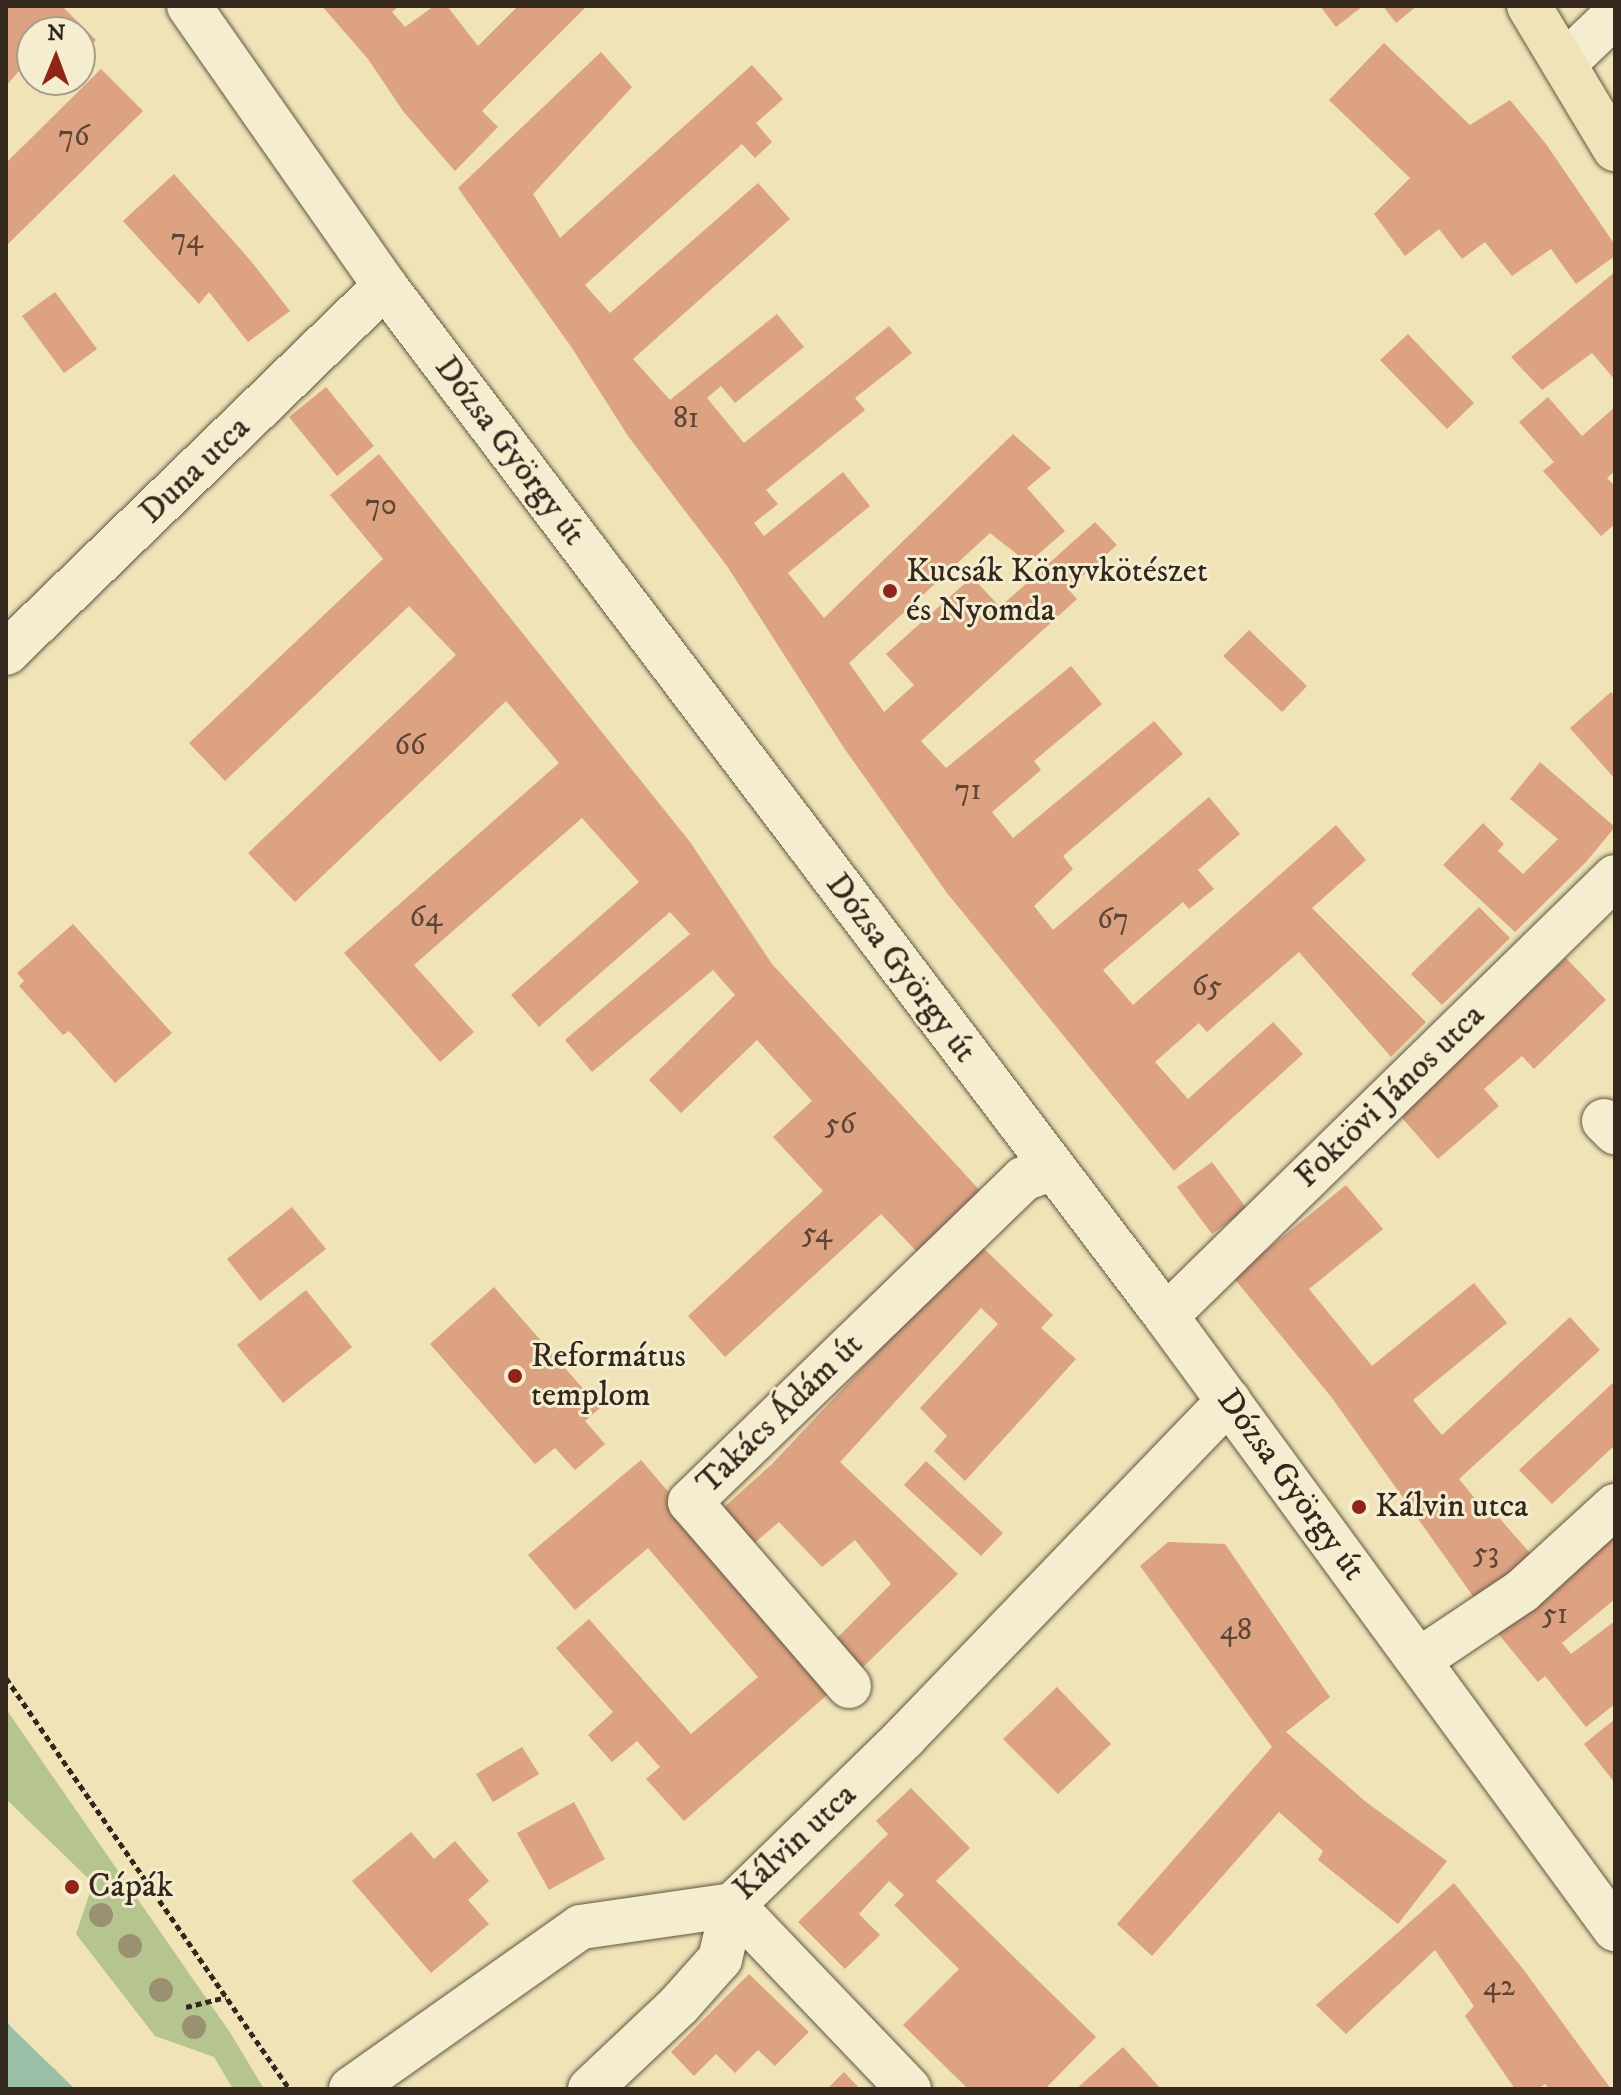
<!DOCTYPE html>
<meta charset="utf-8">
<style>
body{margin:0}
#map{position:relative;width:1621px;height:2095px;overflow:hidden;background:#efe3b7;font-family:"IM FELL DW Pica",serif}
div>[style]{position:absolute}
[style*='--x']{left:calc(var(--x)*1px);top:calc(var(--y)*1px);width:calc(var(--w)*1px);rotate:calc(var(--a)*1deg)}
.green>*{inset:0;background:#b6c490}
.water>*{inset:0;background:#9abfa9}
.building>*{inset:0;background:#dca281}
.path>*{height:5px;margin-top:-2.5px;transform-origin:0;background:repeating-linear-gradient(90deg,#33271e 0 6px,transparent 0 10px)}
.roads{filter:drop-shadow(0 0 2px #625644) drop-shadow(0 0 2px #625644)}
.minor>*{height:44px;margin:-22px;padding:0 22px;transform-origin:22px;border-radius:22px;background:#f5edd0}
.major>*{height:44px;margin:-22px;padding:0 22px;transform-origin:22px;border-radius:22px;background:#efe3b7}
.trees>*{width:24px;height:24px;margin:-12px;border-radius:50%;background:#9a9172}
.dots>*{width:22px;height:22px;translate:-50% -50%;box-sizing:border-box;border:4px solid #f5edd0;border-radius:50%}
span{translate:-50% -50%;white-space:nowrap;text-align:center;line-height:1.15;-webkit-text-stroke:6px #f5edd0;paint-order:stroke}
.number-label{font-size:30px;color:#5d4637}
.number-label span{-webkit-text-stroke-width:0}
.street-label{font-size:34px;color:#33271e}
.poi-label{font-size:34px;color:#33271e}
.left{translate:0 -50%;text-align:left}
.frame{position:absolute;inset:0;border:8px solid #33271e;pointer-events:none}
.north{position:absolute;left:16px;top:16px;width:80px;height:80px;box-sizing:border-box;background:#f5edd0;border:2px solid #a79e89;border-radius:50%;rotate:1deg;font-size:22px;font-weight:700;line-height:32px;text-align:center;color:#33271e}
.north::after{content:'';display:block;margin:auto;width:28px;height:36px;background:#8f2418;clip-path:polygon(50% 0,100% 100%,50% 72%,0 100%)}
</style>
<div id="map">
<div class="green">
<div style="clip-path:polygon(6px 1709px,231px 2034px,264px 2089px,233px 2089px,214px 2057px,155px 2036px,76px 1934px,93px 1883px,6px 1799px)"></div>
</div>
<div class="water">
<div style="clip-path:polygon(6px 2020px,11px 2027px,75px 2089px,6px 2089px)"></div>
</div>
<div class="building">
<div style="clip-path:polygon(6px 6px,62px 6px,96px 40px,80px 58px,80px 32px,32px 32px,32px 80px,60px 80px,47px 95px,19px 71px,6px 86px)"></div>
<div style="clip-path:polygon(322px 6px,399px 6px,392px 12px,405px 27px,434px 6px,447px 6px,478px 46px,518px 6px,587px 6px,482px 111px,498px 127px,455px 171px,403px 111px,368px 59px)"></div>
<div style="clip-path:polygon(1320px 6px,1363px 6px,1336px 27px)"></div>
<div style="clip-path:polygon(1383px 6px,1417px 6px,1396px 23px)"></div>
<div style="clip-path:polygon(1384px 43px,1470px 125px,1510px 100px,1546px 144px,1615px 245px,1615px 256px,1576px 284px,1551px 249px,1512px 276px,1485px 242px,1462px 259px,1439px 229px,1405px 256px,1374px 214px,1410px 178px,1329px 100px)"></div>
<div style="clip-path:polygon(601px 52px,632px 87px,533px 194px,560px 238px,752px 65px,783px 99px,756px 123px,772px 142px,755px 158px,742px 144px,585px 285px,610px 313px,758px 183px,790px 219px,633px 359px,670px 400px,777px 314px,804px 347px,735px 403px,721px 386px,707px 398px,744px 443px,889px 326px,912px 353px,855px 398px,865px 410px,766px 490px,778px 504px,754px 523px,764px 536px,843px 472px,870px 506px,788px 573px,824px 618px,1013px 434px,1051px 468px,1027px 488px,1065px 531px,1028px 563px,990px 533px,849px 663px,884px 712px,914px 685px,886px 654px,972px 577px,1000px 607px,1095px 522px,1117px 545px,1068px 589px,1077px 599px,921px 741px,946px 768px,1071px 666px,1102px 704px,1034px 761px,1041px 770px,992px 812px,1013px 838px,1154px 721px,1183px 754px,1063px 856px,1073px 869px,1034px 906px,1053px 930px,1209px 797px,1240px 834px,1198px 870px,1214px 889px,1189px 909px,1183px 902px,1103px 970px,1133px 1005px,1336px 825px,1366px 860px,1312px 908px,1426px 1022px,1391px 1057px,1299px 952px,1207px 1032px,1199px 1023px,1155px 1062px,1188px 1099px,1273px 1022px,1303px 1054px,1174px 1171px,947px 893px,844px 748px,727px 566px,628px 436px,572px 348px,458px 188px)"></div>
<div style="clip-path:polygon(101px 69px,143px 111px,6px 246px,6px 163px)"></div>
<div style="clip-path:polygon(174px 174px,250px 260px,290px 311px,248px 342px,209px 292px,199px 304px,123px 221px)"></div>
<div style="clip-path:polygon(1615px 272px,1615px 380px,1592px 353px,1542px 390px,1511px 357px)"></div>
<div style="clip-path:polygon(55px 292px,97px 349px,64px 373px,22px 316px)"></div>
<div style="clip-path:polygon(1408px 334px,1474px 403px,1447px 429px,1380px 360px)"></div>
<div style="clip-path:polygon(326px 387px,374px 446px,337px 476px,289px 417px)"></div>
<div style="clip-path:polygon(1548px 397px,1582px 436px,1615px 407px,1615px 471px,1607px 478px,1615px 486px,1615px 524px,1601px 536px,1543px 471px,1554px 462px,1519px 422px)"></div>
<div style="clip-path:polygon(379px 454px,690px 842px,772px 964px,984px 1195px,920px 1255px,881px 1214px,725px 1357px,688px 1316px,823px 1191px,773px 1137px,812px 1101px,757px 1040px,681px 1113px,649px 1080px,735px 995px,713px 970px,592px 1072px,565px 1040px,690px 934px,670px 912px,539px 1027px,511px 995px,639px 882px,582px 818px,414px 965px,474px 1032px,440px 1062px,344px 953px,559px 763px,506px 701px,295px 902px,248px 853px,456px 655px,409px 606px,225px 781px,189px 743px,383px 559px,330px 495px)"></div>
<div style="clip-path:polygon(1249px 630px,1307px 686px,1282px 712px,1223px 656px)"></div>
<div style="clip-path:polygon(1611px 692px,1615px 697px,1615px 779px,1570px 728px)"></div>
<div style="clip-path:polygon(1540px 762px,1615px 827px,1586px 862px,1515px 932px,1443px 865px,1483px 823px,1504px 844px,1498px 851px,1523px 874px,1558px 839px,1510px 799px)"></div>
<div style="clip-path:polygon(1479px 907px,1510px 938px,1442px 1005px,1411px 974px)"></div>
<div style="clip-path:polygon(73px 924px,172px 1033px,115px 1083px,69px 1031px,63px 1035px,19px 986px,24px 981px,17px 973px)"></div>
<div style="clip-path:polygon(1566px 958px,1606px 1000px,1534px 1069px,1522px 1056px,1484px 1089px,1499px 1106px,1438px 1159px,1396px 1111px)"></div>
<div style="clip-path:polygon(1212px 1162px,1247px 1209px,1212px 1234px,1177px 1187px)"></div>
<div style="clip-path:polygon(1346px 1185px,1383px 1229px,1309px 1289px,1372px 1366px,1474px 1283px,1507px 1323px,1413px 1400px,1442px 1435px,1570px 1317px,1600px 1350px,1459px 1479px,1482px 1507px,1487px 1504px,1536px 1560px,1480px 1606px,1332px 1398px,1233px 1277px)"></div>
<div style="clip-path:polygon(292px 1207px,326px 1249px,260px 1301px,227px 1259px)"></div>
<div style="clip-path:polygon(979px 1244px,1053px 1315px,1041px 1328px,1076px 1359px,965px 1481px,934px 1451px,947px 1436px,920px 1408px,998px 1324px,981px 1308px,840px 1462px,958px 1574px,860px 1670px,832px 1643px,891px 1584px,855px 1540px,822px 1567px,779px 1522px,752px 1545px,721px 1510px,772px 1464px)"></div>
<div style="clip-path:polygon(494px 1287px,600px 1408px,585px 1421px,605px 1444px,575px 1470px,555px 1448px,535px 1464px,430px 1344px)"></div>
<div style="clip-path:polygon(306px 1290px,352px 1347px,283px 1403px,237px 1345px)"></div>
<div style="clip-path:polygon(1615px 1381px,1615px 1445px,1552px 1504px,1519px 1470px)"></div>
<div style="clip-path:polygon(641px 1460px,836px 1687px,684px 1821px,646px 1779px,660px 1767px,637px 1741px,612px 1762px,588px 1735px,613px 1712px,556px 1648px,589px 1619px,691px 1734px,758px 1677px,648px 1548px,575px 1610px,528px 1555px)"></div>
<div style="clip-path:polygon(926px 1461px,1003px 1533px,981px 1556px,904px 1485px)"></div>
<div style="clip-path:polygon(1615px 1531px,1615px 1599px,1562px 1643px,1571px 1654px,1615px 1621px,1615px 1704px,1586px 1727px,1545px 1676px,1538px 1682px,1495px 1630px)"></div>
<div style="clip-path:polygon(1168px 1542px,1225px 1544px,1330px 1697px,1286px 1732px,1366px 1802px,1447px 1861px,1398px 1924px,1318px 1860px,1323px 1851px,1279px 1812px,1152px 1956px,1117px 1924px,1272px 1747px,1140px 1566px)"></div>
<div style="clip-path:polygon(1057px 1687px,1111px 1744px,1058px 1794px,1003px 1739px)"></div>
<div style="clip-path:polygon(1615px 1719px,1615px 1783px,1584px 1744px)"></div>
<div style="clip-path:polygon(522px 1747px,539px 1774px,493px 1802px,476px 1774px)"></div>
<div style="clip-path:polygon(911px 1788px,970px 1848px,936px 1881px,1096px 2037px,1045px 2089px,968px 2089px,903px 2025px,959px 1969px,894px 1905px,904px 1895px,889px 1881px,859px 1914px,880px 1935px,845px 1969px,798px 1922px,888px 1834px,876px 1821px)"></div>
<div style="clip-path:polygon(574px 1802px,605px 1859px,549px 1890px,517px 1833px)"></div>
<div style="clip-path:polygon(411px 1832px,434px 1859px,455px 1841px,489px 1881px,468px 1900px,489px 1924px,431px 1973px,352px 1881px)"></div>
<div style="clip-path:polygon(1454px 1883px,1523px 1969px,1611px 2089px,1549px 2089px,1545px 2084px,1538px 2089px,1515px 2089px,1465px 2016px,1474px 2006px,1435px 1950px,1346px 2034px,1316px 2005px)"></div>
<div style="clip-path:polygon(749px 1974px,809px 2032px,775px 2066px,758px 2050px,735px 2073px,716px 2054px,694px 2076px,671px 2052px)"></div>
<div style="clip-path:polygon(1123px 2047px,1161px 2089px,1076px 2089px)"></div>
<div style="clip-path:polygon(844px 2072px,860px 2089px,827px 2089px)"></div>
</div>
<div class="path">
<div style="--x:6;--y:1678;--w:500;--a:55.4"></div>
<div style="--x:186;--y:2007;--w:41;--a:-14"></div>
</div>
<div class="roads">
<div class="minor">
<div style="--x:189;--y:6;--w:342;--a:55"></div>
<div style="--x:385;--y:286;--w:1293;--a:52.83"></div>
<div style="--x:1166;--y:1316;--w:760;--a:53.78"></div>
<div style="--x:1565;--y:63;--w:69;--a:-43.8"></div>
<div style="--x:6;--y:653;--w:528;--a:-44.08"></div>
<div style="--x:1604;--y:1121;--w:16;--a:45"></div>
<div style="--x:1166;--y:1316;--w:628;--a:-44.35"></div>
<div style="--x:1419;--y:1660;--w:124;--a:-33.8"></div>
<div style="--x:1522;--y:1591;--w:126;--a:-42.4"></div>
<div style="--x:849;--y:1686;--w:243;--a:-130.8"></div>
<div style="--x:690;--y:1502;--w:464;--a:-44.1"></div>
<div style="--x:1023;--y:1179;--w:32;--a:-20"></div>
<div style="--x:733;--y:1905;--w:255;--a:46.3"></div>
<div style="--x:351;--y:2089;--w:281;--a:-35.2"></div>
<div style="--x:581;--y:1927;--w:154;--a:-8.2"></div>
<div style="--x:733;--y:1905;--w:240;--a:-44.3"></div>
<div style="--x:905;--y:1737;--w:467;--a:-46.1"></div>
<div style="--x:590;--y:2089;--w:122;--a:-43.3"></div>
<div style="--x:679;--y:2005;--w:62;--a:-48.3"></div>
<div style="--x:720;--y:1959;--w:56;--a:-76.5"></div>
</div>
<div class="major">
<div style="--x:1529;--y:6;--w:167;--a:59"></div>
</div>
</div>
<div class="trees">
<div style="left:101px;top:1915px"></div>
<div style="left:130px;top:1946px"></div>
<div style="left:161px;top:1990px"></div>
<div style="left:194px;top:2027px"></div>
</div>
<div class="dots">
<div style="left:890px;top:591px;background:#8f2418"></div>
<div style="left:515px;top:1376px;background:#8f2418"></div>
<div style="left:1359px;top:1507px;background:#8f2418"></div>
<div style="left:72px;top:1887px;background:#8f2418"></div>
</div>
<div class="number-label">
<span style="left:74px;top:137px">76</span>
<span style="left:187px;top:240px">74</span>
<span style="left:686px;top:419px">81</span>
<span style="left:381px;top:506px">70</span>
<span style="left:410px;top:746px">66</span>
<span style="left:968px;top:791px">71</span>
<span style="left:426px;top:918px">64</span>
<span style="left:1113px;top:920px">67</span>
<span style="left:1207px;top:987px">65</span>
<span style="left:840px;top:1125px">56</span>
<span style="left:817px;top:1234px">54</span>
<span style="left:1486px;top:1554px">53</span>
<span style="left:1555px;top:1615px">51</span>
<span style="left:1236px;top:1631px">48</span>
<span style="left:1499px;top:1987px">42</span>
</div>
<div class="street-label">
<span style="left:510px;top:451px;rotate:53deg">Dózsa György út</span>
<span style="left:195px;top:470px;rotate:-44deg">Duna utca</span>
<span style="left:901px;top:968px;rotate:53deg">Dózsa György út</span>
<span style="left:1390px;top:1096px;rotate:-44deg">Foktövi János utca</span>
<span style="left:780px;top:1414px;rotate:-44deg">Takács Ádám út</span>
<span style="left:1291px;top:1485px;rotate:54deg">Dózsa György út</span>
<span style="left:795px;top:1842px;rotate:-43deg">Kálvin utca</span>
</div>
<div class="poi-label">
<span class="left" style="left:906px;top:591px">Kucsák Könyvkötészet<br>és Nyomda</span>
<span class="left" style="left:531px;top:1376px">Református<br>templom</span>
<span class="left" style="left:1375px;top:1507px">Kálvin utca</span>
<span class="left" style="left:88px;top:1887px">Cápák</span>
</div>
<div class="frame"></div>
<div class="north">N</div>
</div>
